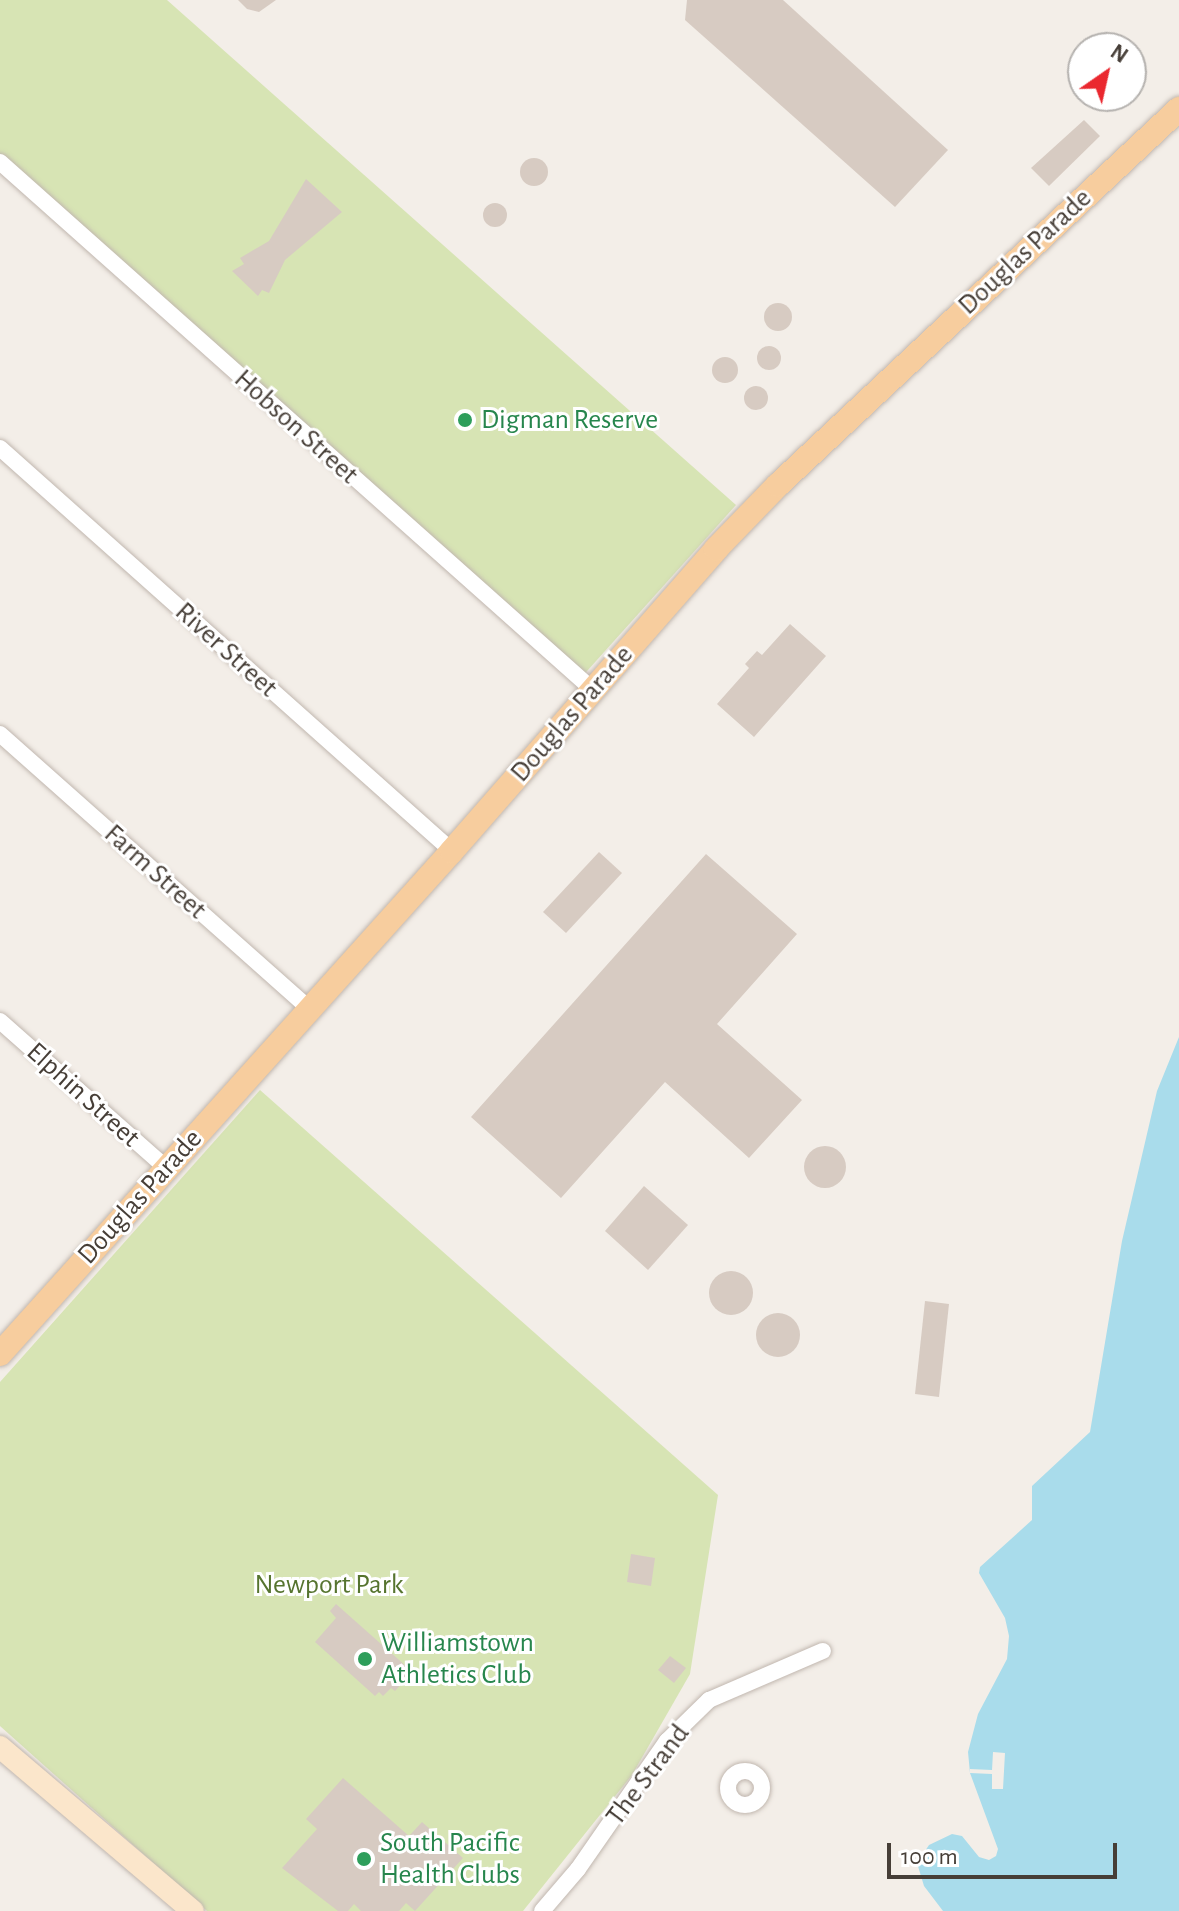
<!DOCTYPE html>
<style>
body{margin:0}
#map{position:relative;width:1179px;height:1911px;overflow:hidden;background:#f3eee8;font-family:"Alegreya Sans",sans-serif}
div>[style]{position:absolute}
[style*='--x']{left:calc(var(--x)*1px);top:calc(var(--y)*1px);width:calc(var(--w)*1px);rotate:calc(var(--a)*1deg)}
.green>*{inset:0;background:#d7e4b4}
.water>*{inset:0;background:#a9dceb}
.pier>*{inset:0;background:#f3eee8}
.building>*{inset:0;background:#d7cbc2}
.round{border-radius:50%}
.roads{filter:drop-shadow(0 0 2px #c1b7af) drop-shadow(0 0 2px #c1b7af)}
.street>*{height:16px;margin:-8px;padding:0 8px;transform-origin:8px;border-radius:8px;background:#fff}
.street>.ring{margin:-8px;padding:0;box-sizing:content-box;background:none;border:16px solid #fff;border-radius:50%}
.secondary>*{height:22px;margin:-11px;padding:0 11px;transform-origin:11px;border-radius:11px;background:#fbe6cb}
.primary>*{height:24px;margin:-12px;padding:0 12px;transform-origin:12px;border-radius:12px;background:#f7cd9e}
.dots>*{width:22px;height:22px;translate:-50% -50%;box-sizing:border-box;border:4px solid #fff;border-radius:50%}
span{translate:-50% -50%;white-space:nowrap;text-align:center;line-height:1.15;-webkit-text-stroke:6px #fff;paint-order:stroke}
.street-label{font-size:28px;color:#463e37}
.leisure-label{font-size:28px;color:#27864d}
.left{translate:0 -50%;text-align:left}
.park-label{font-size:28px;color:#56742f}
.north{position:absolute;left:1067px;top:32px;width:80px;height:80px;box-sizing:border-box;background:#fff;border:2px solid #b5b2af;border-radius:50%;rotate:34deg;font-size:22px;font-weight:700;line-height:32px;text-align:center;color:#463e37}
.north::after{content:'';display:block;margin:auto;width:28px;height:36px;background:#ea282f;clip-path:polygon(50% 0,100% 100%,50% 72%,0 100%)}
.scale{position:absolute;left:887px;top:1843px;width:230px;height:36px;box-sizing:border-box;border:4px solid #463e37;border-top:0;padding-left:10px;font-size:24px;line-height:28px;white-space:nowrap;color:#463e37;-webkit-text-stroke:6px #fff;paint-order:stroke}
</style>
<div id="map">
<div class="green">
<div style="clip-path:polygon(0 0,167px 0,736px 505px,579px 680px,0 163px)"></div>
<div style="clip-path:polygon(260px 1090px,718px 1495px,690px 1674px,632px 1775px,523px 1911px,207px 1911px,0 1726px,0 1382px)"></div>
</div>
<div class="water">
<div style="clip-path:polygon(1179px 1037px,1179px 1911px,943px 1911px,924px 1886px,917px 1863px,929px 1845px,952px 1834px,962px 1836px,979px 1857px,989px 1860px,996px 1856px,998px 1849px,970px 1773px,968px 1752px,978px 1714px,1007px 1659px,1009px 1636px,1005px 1618px,979px 1573px,980px 1567px,1032px 1520px,1032px 1486px,1090px 1432px,1122px 1241px,1157px 1091px)"></div>
</div>
<div class="pier">
<div style="clip-path:polygon(993px 1752px,1005px 1753px,1003px 1789px,992px 1789px,992px 1774px,970px 1773px,970px 1769px,992px 1770px)"></div>
</div>
<div class="building">
<div style="clip-path:polygon(238px 0,276px 0,259px 12px,247px 9px)"></div>
<div style="clip-path:polygon(687px 0,783px 0,948px 150px,895px 207px,685px 20px)"></div>
<div style="clip-path:polygon(1084px 120px,1100px 136px,1049px 186px,1031px 168px)"></div>
<div class="round" style="left:520px;top:158px;width:28px;height:28px"></div>
<div style="clip-path:polygon(306px 179px,342px 212px,285px 260px,269px 293px,262px 290px,258px 296px,232px 271px,244px 264px,240px 258px,269px 241px)"></div>
<div class="round" style="left:483px;top:203px;width:24px;height:24px"></div>
<div class="round" style="left:764px;top:303px;width:28px;height:28px"></div>
<div class="round" style="left:757px;top:346px;width:24px;height:24px"></div>
<div class="round" style="left:712px;top:357px;width:26px;height:26px"></div>
<div class="round" style="left:744px;top:386px;width:24px;height:24px"></div>
<div style="clip-path:polygon(790px 624px,826px 656px,754px 737px,717px 704px,749px 668px,745px 664px,757px 651px,762px 655px)"></div>
<div style="clip-path:polygon(599px 852px,622px 873px,566px 933px,543px 912px)"></div>
<div style="clip-path:polygon(706px 854px,797px 934px,717px 1024px,802px 1100px,749px 1158px,665px 1082px,561px 1198px,471px 1117px)"></div>
<div class="round" style="left:804px;top:1146px;width:42px;height:42px"></div>
<div style="clip-path:polygon(644px 1186px,688px 1225px,648px 1270px,605px 1231px)"></div>
<div class="round" style="left:709px;top:1271px;width:44px;height:44px"></div>
<div style="clip-path:polygon(925px 1301px,949px 1304px,939px 1397px,915px 1394px)"></div>
<div class="round" style="left:756px;top:1313px;width:44px;height:44px"></div>
<div style="clip-path:polygon(631px 1554px,655px 1558px,651px 1586px,627px 1582px)"></div>
<div style="clip-path:polygon(336px 1604px,416px 1675px,411px 1681px,407px 1678px,395px 1691px,391px 1688px,383px 1696px,379px 1692px,375px 1696px,315px 1642px,336px 1618px,330px 1611px)"></div>
<div style="clip-path:polygon(670px 1656px,686px 1668px,674px 1683px,658px 1670px)"></div>
<div style="clip-path:polygon(343px 1778px,409px 1836px,422px 1822px,463px 1858px,415px 1911px,406px 1903px,399px 1911px,361px 1911px,354px 1904px,348px 1911px,338px 1911px,282px 1868px,317px 1829px,306px 1819px)"></div>
</div>
<div class="roads">
<div class="street">
<div style="--x:0;--y:162;--w:794;--a:41.68"></div>
<div style="--x:0;--y:448;--w:606;--a:41.72"></div>
<div style="--x:0;--y:734;--w:416;--a:41.6"></div>
<div style="--x:0;--y:1021;--w:222;--a:41.5"></div>
<div class="ring" style="left:728px;top:1771px;width:18px;height:18px"></div>
<div style="--x:542;--y:1911;--w:55;--a:-49.4"></div>
<div style="--x:578;--y:1869;--w:156;--a:-55.2"></div>
<div style="--x:667;--y:1741;--w:59;--a:-44.3"></div>
<div style="--x:709;--y:1700;--w:124;--a:-23.3"></div>
</div>
<div class="secondary">
<div style="--x:0;--y:1747;--w:253;--a:40.4"></div>
</div>
<div class="primary">
<div style="--x:0;--y:1354;--w:676;--a:-48.06"></div>
<div style="--x:452;--y:851;--w:401;--a:-48.8"></div>
<div style="--x:716;--y:549;--w:89;--a:-45.9"></div>
<div style="--x:778;--y:485;--w:550;--a:-43.16"></div>
</div>
</div>
<div class="dots">
<div style="left:465px;top:420px;background:#2e9e5b"></div>
<div style="left:365px;top:1659px;background:#2e9e5b"></div>
<div style="left:364px;top:1859px;background:#2e9e5b"></div>
</div>
<div class="street-label">
<span style="left:1025px;top:252px;rotate:-43deg">Douglas Parade</span>
<span style="left:296px;top:427px;rotate:42deg">Hobson Street</span>
<span style="left:226px;top:650px;rotate:42deg">River Street</span>
<span style="left:572px;top:714px;rotate:-49deg">Douglas Parade</span>
<span style="left:155px;top:872px;rotate:42deg">Farm Street</span>
<span style="left:83px;top:1095px;rotate:42deg">Elphin Street</span>
<span style="left:140px;top:1197px;rotate:-48deg">Douglas Parade</span>
<span style="left:648px;top:1775px;rotate:-53deg">The Strand</span>
</div>
<div class="leisure-label">
<span class="left" style="left:481px;top:420px">Digman Reserve</span>
<span class="left" style="left:381px;top:1659px">Williamstown<br>Athletics Club</span>
<span class="left" style="left:380px;top:1859px">South Pacific<br>Health Clubs</span>
</div>
<div class="park-label">
<span style="left:329px;top:1585px">Newport Park</span>
</div>
<div class="north">N</div>
<div class="scale">100 m</div>
</div>
